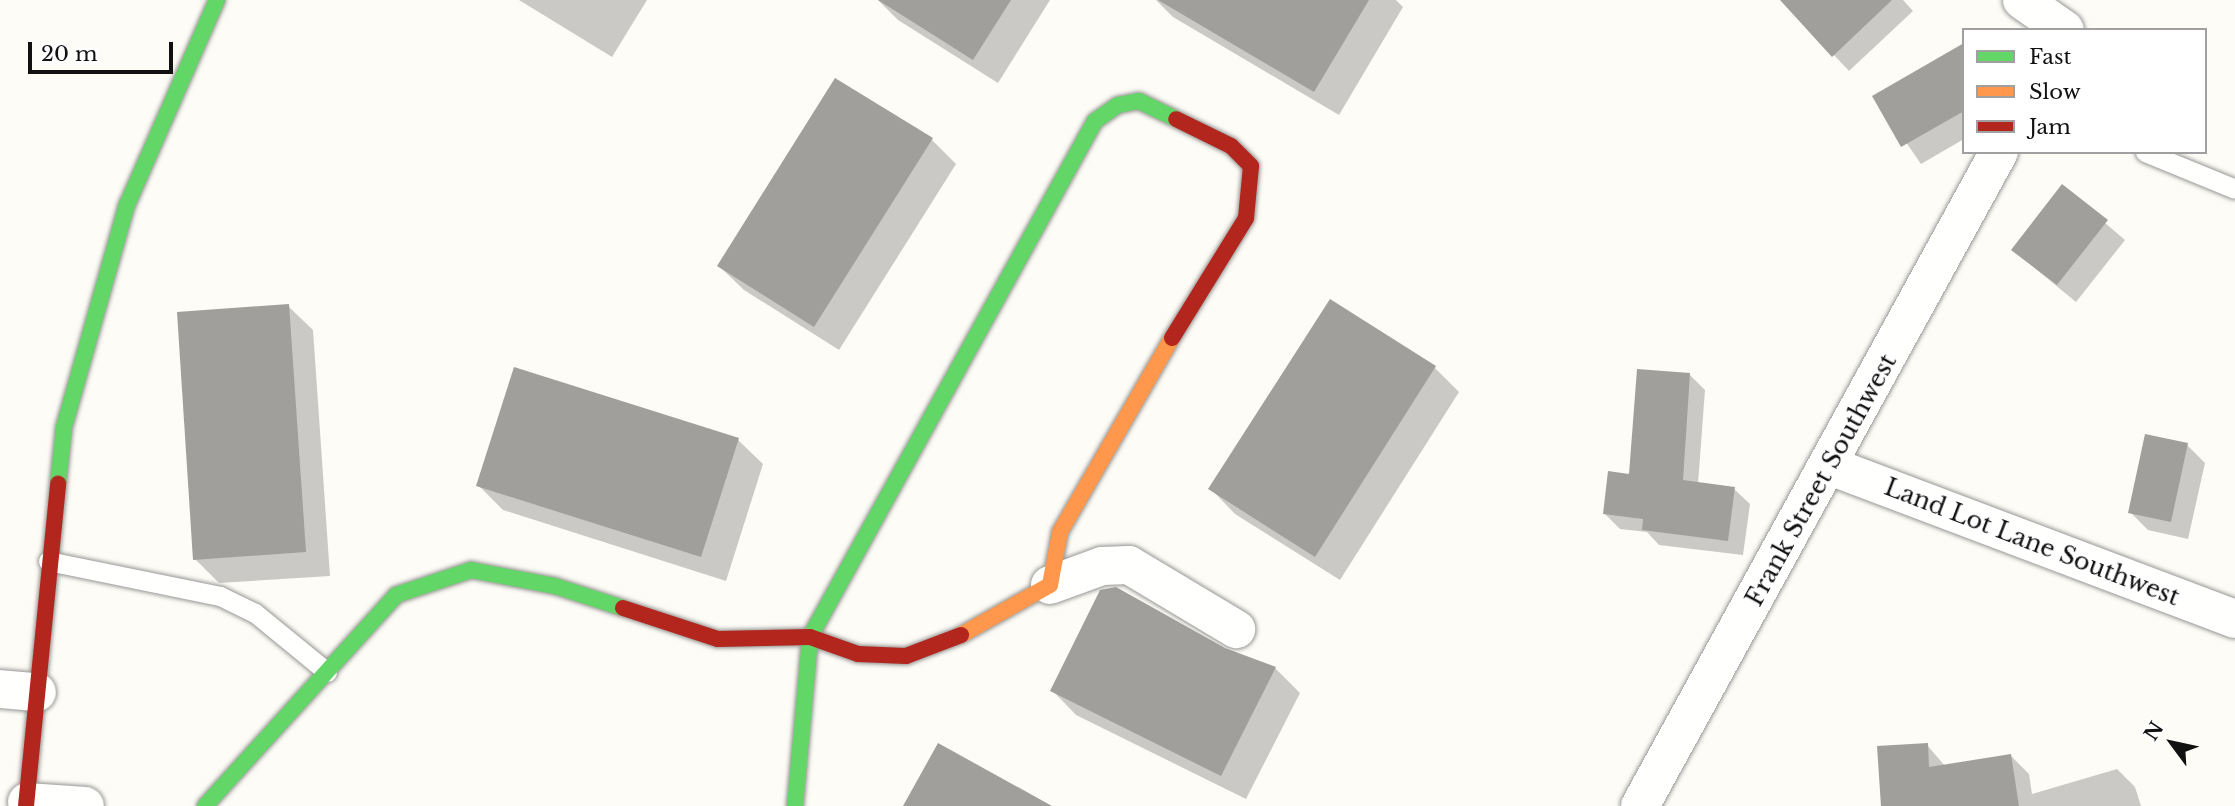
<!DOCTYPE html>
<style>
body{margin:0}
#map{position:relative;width:2235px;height:806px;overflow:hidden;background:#fdfcf7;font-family:"Libre Baskerville",serif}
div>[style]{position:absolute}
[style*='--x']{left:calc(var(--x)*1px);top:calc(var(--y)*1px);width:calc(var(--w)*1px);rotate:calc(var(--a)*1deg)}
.shadow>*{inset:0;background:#0003}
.building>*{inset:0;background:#a19f9c}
.roads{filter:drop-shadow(0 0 2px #979795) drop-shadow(0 0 2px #979795)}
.lane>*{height:19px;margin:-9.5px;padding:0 9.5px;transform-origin:9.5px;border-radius:9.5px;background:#fffffe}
.street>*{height:38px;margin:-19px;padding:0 19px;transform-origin:19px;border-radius:19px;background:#fffffe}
.fast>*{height:16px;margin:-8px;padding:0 8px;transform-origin:8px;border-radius:8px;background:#63d668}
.slow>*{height:16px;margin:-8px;padding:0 8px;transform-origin:8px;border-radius:8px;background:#ff974d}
.jam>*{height:16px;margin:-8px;padding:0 8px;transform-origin:8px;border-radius:8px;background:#b3261e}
span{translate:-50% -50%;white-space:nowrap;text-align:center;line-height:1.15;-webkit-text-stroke:7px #fff;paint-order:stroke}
.street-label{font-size:24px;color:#111}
.legend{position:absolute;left:1962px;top:28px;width:245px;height:126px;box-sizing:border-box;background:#fff;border:2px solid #a0a0a0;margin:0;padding:9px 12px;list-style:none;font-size:21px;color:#111}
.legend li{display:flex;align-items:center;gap:14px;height:35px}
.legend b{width:35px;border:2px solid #a0a0a0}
.north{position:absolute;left:2137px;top:708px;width:70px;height:70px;-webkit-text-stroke:5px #fff;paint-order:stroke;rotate:303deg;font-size:19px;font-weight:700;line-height:28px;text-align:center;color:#111}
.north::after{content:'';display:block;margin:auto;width:24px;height:32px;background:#111;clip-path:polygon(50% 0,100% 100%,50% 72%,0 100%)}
.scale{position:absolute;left:28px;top:42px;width:145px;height:32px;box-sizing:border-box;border:4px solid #111;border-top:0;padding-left:9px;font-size:21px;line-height:24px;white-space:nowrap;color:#111;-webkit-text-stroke:5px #fff;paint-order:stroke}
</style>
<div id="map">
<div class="shadow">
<div style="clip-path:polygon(519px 0,647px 0,612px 57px)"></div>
<div style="clip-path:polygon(878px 0,1050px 0,998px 83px,898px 20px)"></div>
<div style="clip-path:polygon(1156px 0,1396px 0,1403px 7px,1339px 115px,1173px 17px)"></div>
<div style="clip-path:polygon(1782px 0,1903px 0,1913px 11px,1849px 71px)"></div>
<div style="clip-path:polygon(1964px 45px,1964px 139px,1921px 164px,1875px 97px)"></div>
<div style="clip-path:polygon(932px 140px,956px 164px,839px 350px,744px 290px,719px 266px)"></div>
<div style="clip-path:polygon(2063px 187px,2125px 240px,2076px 302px,2013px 250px)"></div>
<div style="clip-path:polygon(288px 306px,313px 330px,330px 576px,219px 583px,195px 559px)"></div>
<div style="clip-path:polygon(1435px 368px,1459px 392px,1340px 580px,1235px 514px,1211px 489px)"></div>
<div style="clip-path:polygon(1690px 375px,1705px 390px,1698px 484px,1734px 489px,1750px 504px,1743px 555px,1659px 545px,1647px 532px,1620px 529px,1604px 513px)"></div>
<div style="clip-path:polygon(738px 440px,763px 464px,726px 581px,503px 510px,478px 485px)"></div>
<div style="clip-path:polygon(2187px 445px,2205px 463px,2188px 539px,2148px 530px,2130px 512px)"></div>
<div style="clip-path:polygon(1224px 649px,1275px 668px,1300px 693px,1246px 799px,1076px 715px,1052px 690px)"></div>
<div style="clip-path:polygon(1927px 745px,1945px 766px,2011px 756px,2029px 774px,2032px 794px,2117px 769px,2135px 787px,2141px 806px,1883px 806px)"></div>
</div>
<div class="building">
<div style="clip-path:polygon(878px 0,1011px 0,973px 60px)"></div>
<div style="clip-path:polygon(1158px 0,1369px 0,1314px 92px)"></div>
<div style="clip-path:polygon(1780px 0,1892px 0,1832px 57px)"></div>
<div style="clip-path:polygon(1964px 43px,1964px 111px,1901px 147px,1872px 96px)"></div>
<div style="clip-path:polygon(835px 78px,933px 138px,814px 327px,717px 266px)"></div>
<div style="clip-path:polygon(2062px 184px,2108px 220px,2057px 285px,2011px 250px)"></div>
<div style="clip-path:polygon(1330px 299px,1436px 366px,1315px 557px,1208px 489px)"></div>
<div style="clip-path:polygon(289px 304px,306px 552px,193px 560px,177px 312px)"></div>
<div style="clip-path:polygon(514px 367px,739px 438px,701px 557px,476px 486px)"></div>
<div style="clip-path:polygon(1637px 369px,1690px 373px,1683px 480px,1735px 487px,1728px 541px,1642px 530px,1643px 519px,1603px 514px,1608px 471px,1629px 474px)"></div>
<div style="clip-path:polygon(2145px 434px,2188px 443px,2171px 522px,2128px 513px)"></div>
<div style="clip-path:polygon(1116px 587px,1225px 648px,1276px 667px,1221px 776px,1050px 691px,1100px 590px)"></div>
<div style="clip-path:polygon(938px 743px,1052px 806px,903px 806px)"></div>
<div style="clip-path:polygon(1928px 743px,1929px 767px,2011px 754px,2019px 806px,1881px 806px,1877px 746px)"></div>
</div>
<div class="roads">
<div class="lane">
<div style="--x:2145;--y:152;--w:97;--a:22.3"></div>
<div style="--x:48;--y:561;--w:176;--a:11.5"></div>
<div style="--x:220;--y:596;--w:39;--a:26"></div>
<div style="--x:255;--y:613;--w:93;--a:39.3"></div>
</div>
<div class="street">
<div style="--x:2022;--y:0;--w:52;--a:34.9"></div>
<div style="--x:1830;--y:466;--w:433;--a:20.7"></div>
<div style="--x:1050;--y:585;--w:55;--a:-20.1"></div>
<div style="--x:1102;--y:566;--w:27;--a:-2"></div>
<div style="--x:1129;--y:565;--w:125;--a:30.9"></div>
<div style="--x:0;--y:689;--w:37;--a:5"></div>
<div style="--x:27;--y:802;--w:58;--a:3.9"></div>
<div style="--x:1640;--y:806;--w:746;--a:-61.24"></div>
</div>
<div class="fast">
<div style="--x:58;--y:484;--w:57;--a:-84"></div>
<div style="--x:64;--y:427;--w:231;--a:-74.2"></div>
<div style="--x:127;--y:205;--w:224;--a:-66.3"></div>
<div style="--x:205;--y:806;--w:285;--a:-47.8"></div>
<div style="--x:396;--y:595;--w:79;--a:-18.4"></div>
<div style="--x:471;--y:570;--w:86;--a:10.8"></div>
<div style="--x:555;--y:586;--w:71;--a:17.9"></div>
<div style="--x:795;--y:806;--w:170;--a:-84.9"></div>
<div style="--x:810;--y:637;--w:589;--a:-61.09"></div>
<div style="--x:1095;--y:121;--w:28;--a:-35"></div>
<div style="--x:1118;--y:105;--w:21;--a:-11"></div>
<div style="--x:1139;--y:101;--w:41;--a:25.9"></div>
</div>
<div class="slow">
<div style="--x:961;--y:635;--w:102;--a:-29.3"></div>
<div style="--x:1050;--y:585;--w:54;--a:-79.3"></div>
<div style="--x:1060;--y:532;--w:224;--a:-60"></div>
</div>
<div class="jam">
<div style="--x:1172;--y:338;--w:141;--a:-58.3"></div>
<div style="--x:1246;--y:218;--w:52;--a:-84.5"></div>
<div style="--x:1251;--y:166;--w:28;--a:-135"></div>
<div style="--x:1231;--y:146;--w:61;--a:-153.9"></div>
<div style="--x:623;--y:608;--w:100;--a:18.1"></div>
<div style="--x:718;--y:639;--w:92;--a:-1.2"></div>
<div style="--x:810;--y:637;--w:51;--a:19.5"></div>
<div style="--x:858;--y:654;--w:48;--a:2.4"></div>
<div style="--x:906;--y:656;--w:59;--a:-20.9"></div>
<div style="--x:26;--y:806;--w:324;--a:-84.3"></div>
</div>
</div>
<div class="street-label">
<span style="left:1821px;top:480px;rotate:-61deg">Frank Street Southwest</span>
<span style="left:2032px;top:542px;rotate:21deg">Land Lot Lane Southwest</span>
</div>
<ul class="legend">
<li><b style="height:9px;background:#63d668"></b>Fast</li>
<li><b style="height:9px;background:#ff974d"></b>Slow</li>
<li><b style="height:9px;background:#b3261e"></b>Jam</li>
</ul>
<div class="north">N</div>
<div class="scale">20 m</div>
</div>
